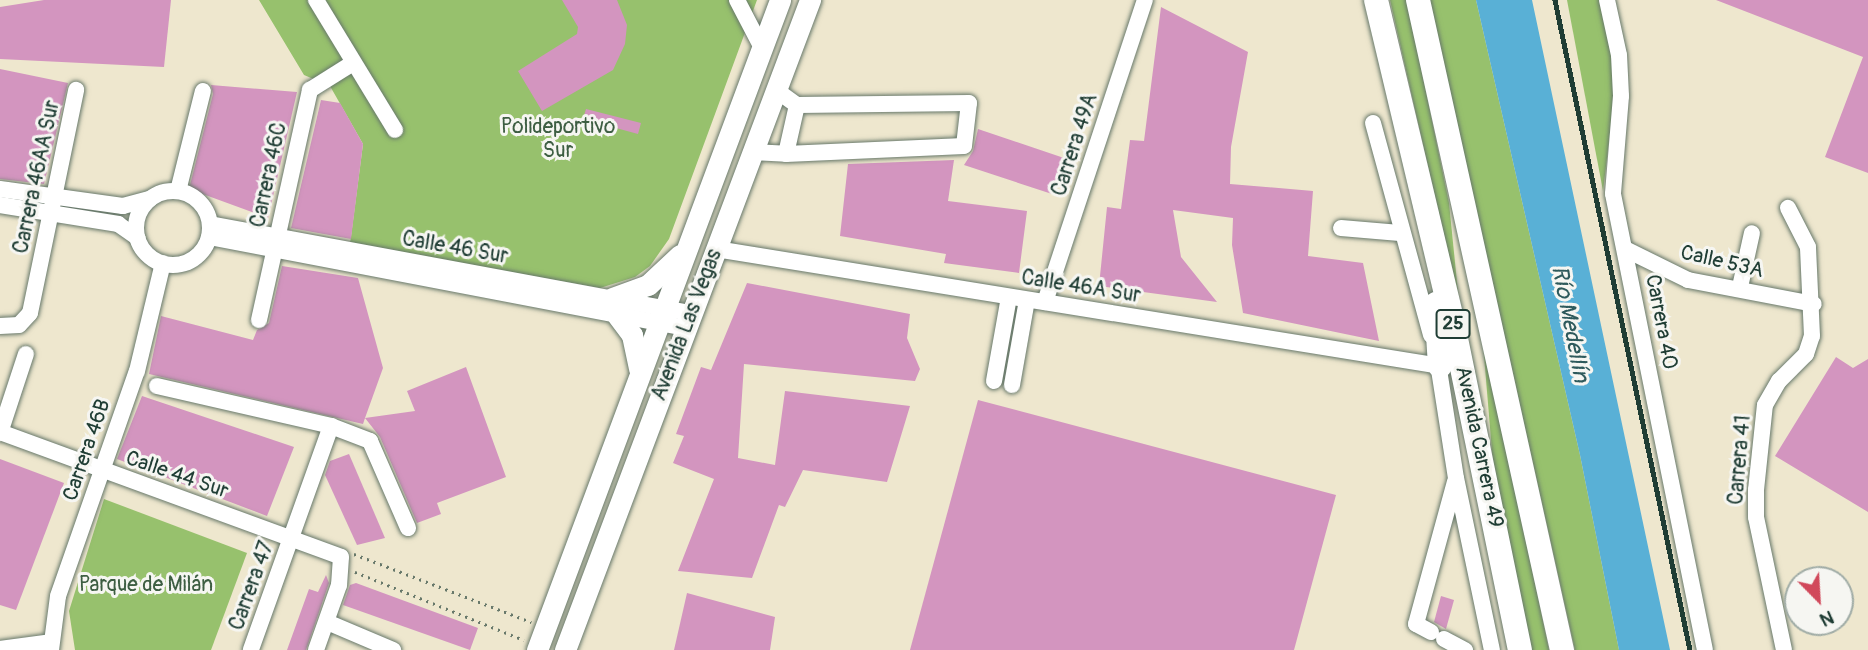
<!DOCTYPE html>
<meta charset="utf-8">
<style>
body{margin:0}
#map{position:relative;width:1868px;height:650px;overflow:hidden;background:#eee7ce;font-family:Pangolin,sans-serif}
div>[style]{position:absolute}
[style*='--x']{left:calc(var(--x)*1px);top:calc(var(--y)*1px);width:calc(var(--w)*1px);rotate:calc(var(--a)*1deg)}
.green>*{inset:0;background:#97c16d}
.water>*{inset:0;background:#59b0d6}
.building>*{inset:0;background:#d395bf}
.path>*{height:2.5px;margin-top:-1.25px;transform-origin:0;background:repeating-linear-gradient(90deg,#67786a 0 2px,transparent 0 7px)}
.roads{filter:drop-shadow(0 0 2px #67786a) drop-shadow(0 0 2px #67786a)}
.minor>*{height:16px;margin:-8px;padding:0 8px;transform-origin:8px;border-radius:8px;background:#fff}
.minor>.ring{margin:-8px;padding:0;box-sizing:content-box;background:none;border:16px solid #fff;border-radius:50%}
.major>*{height:21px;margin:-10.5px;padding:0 10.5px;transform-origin:10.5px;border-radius:10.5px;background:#fff}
.highway>*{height:24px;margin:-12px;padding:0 12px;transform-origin:12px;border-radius:12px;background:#fff}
.rail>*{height:4.5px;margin:-2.25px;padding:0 2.25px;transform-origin:2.25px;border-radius:2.25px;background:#1f3d34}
span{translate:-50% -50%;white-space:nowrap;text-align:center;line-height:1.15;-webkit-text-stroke:6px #f6f6f2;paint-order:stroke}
.shield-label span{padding:2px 5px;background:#f6f6f2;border:2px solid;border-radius:5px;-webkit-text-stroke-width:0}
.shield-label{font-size:19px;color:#1f3d34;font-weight:700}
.park-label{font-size:21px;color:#3d5e42}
.street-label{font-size:21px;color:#1f3d34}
.water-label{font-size:23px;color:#2e5a5c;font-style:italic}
.north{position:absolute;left:1784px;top:566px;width:70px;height:70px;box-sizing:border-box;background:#f6f6f2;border:2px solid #a0aca6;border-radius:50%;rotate:156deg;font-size:19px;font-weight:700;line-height:28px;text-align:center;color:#1f3d34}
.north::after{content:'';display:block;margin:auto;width:24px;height:32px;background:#d1495b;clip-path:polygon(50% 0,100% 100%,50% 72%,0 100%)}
</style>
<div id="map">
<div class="green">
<div style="clip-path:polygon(259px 0,757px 0,669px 239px,650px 266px,635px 277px,600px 288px,350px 244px,363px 144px,330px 86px,304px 75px)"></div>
<div style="clip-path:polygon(1390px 0,1407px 0,1449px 203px,1459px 302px)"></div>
<div style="clip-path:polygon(1429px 0,1476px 0,1580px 455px,1619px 650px,1575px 650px)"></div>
<div style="clip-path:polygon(1567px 0,1600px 0,1613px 51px,1614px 100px,1603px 191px)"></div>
<div style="clip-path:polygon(1482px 331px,1549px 650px,1530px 650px,1493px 464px)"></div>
<div style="clip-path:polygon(104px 499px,247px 553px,211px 650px,75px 650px,69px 611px)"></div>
</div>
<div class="water">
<div style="clip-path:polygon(1476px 0,1532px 0,1670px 650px,1619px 650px,1580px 455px)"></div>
</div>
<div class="building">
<div style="clip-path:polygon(44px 0,171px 0,164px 67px,0 59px,0 7px)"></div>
<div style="clip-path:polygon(562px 0,617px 0,627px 25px,625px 44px,613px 70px,542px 111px,518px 71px,577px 34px,578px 27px)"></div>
<div style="clip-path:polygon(1716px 0,1868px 0,1868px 173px,1825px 157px,1863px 57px)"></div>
<div style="clip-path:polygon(1161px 7px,1248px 52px,1231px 147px,1230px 184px,1313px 191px,1308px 256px,1363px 263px,1379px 341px,1243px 313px,1232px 245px,1233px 218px,1173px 210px,1181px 257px,1217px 302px,1099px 286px,1107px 207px,1121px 209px,1130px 140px,1144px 141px)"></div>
<div style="clip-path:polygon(0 69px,68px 83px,44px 184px,0 179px)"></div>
<div style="clip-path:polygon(211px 85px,297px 92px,268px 218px,189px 189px,213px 94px)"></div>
<div style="clip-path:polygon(321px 100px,340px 103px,363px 144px,351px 239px,291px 228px)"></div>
<div style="clip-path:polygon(586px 109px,641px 123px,638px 134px,583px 119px)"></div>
<div style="clip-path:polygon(978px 129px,1064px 158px,1052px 194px,964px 165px,973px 151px)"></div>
<div style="clip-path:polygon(954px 160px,948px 201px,1027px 211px,1019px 273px,944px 263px,946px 254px,840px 236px,848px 164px)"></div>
<div style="clip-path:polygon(282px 266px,358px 278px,383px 368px,365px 418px,415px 411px,407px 391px,466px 367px,506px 477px,437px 503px,441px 514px,417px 523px,380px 437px,365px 418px,363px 424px,149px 374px,161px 316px,253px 340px,257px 330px,269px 323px)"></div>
<div style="clip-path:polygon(747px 283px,910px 314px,907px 338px,920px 369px,915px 381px,744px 364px,738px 458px,775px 465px,785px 391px,910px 406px,887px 482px,803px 470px,785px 507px,779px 505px,752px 578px,678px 571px,714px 479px,673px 463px,684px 436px,676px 434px,701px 367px,711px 370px)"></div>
<div style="clip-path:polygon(1836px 357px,1853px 368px,1868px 359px,1868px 512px,1775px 456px)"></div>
<div style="clip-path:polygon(142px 396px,294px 447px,267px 516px,117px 459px)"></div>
<div style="clip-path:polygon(978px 400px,1336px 495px,1294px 650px,910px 650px)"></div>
<div style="clip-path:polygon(349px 454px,385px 538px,357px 545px,325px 475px,330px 461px)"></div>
<div style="clip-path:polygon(0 459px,64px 483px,16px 610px,0 605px)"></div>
<div style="clip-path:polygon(326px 575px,329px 583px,306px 650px,287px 650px,309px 589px,318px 592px)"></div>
<div style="clip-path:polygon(356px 583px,478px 628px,470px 650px,343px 605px,350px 585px)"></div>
<div style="clip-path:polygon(687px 593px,775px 617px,770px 650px,674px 650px)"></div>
<div style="clip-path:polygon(1441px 596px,1454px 600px,1446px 629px,1434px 622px)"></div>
</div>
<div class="path">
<div style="--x:354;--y:554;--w:190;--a:21"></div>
<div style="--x:355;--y:572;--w:182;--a:21.9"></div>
</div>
<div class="roads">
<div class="minor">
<div style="--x:316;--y:0;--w:152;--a:58.7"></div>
<div style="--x:737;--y:0;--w:54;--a:62.5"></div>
<div style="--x:1607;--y:0;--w:56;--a:77.7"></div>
<div style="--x:1619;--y:55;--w:41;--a:87.2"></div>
<div style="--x:1621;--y:96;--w:98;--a:94.7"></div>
<div style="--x:1613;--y:194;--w:465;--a:78.6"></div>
<div style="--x:776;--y:90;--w:26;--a:36"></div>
<div style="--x:797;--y:105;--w:50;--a:102.7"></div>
<div style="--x:786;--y:154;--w:178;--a:-2.6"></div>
<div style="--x:964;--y:146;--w:43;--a:-83.4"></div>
<div style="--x:969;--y:103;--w:172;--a:179.3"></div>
<div style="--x:1373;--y:123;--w:220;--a:74.7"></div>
<div style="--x:752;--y:152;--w:34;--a:3"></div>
<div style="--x:0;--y:189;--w:124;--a:7.9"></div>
<div style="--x:123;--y:206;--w:28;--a:-15"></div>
<div style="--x:178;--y:191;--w:103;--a:-76"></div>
<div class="ring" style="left:136px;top:191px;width:58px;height:58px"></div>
<div style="--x:0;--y:205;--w:120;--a:9.1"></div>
<div style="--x:118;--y:224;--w:24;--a:35"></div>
<div style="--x:210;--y:224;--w:490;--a:10.5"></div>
<div style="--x:1341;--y:228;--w:59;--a:4.8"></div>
<div style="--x:209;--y:237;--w:486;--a:10.8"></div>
<div style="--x:716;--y:249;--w:733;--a:9.18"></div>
<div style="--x:1625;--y:249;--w:70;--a:26.2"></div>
<div style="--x:1688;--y:280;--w:128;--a:10.8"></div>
<div style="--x:1740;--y:287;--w:55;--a:-77.5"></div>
<div style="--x:1045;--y:302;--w:318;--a:-71.7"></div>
<div style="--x:259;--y:320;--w:236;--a:-77.5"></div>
<div style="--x:310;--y:90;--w:51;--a:-32.1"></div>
<div style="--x:0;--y:326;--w:19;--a:-3"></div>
<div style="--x:19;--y:325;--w:16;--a:-47"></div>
<div style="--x:30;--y:313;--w:228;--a:-78.3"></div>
<div style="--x:1437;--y:357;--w:122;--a:81.1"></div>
<div style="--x:1456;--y:478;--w:176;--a:78.2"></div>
<div style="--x:994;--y:381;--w:85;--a:-79.9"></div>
<div style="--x:1012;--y:385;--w:86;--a:-80"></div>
<div style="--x:157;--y:386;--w:179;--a:12.9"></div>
<div style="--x:331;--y:426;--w:238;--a:109.7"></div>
<div style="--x:331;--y:426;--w:42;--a:21"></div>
<div style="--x:370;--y:441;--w:95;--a:66.4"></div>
<div style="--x:0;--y:432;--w:363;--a:20.1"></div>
<div style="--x:341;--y:557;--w:28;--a:94"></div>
<div style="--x:339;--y:585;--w:69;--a:109.5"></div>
<div style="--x:0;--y:433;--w:83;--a:-71.8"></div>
<div style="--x:327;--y:622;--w:72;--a:23"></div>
<div style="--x:1431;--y:632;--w:17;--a:-152"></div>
<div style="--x:1416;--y:624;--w:148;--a:-74.7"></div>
<div style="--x:1444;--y:639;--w:24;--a:28"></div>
<div style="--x:0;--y:649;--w:51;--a:-7.8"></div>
<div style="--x:51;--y:650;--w:54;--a:-82.6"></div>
<div style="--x:58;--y:596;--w:238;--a:-70.7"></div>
<div style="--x:137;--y:371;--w:111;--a:-76.5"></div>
<div style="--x:1784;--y:650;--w:136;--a:-101.9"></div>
<div style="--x:1756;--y:517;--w:27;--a:-90"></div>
<div style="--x:1756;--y:490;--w:85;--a:-84"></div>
<div style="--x:1765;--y:405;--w:28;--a:-60"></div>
<div style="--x:1779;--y:381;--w:38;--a:-45"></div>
<div style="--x:1806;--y:354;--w:19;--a:-72"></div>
<div style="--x:1812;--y:336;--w:89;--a:-92.6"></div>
<div style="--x:1808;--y:247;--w:44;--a:-117.1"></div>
</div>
<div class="major">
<div style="--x:612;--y:298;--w:38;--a:-20"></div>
<div style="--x:648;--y:285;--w:44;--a:-43.2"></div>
<div style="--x:617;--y:315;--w:25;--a:53"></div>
<div style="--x:632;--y:335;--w:35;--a:78"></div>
<div style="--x:537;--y:650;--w:694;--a:-69.5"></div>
<div style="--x:565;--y:650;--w:695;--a:-69.35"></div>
</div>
<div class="highway">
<div style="--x:1376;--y:0;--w:333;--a:76.6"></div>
<div style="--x:1453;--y:324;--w:333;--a:78.4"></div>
<div style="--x:1418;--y:0;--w:666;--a:77.51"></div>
<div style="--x:1436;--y:304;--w:62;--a:86.3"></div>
</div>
</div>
<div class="rail">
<div style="--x:1555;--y:0;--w:664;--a:78.27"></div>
</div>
<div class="shield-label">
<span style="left:1453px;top:324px">25</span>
</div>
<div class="park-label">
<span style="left:558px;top:139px">Polideportivo<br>Sur</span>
<span style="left:146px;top:585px">Parque de Milán</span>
</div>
<div class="street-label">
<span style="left:1075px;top:145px;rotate:-72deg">Carrera 49A</span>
<span style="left:269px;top:175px;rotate:-78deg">Carrera 46C</span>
<span style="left:37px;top:177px;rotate:-78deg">Carrera 46AA Sur</span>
<span style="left:455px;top:248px;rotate:10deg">Calle 46 Sur</span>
<span style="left:1722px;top:262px;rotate:13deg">Calle 53A</span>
<span style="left:1081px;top:287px;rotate:9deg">Calle 46A Sur</span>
<span style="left:1661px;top:322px;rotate:79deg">Carrera 40</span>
<span style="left:687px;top:325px;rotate:-69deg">Avenida Las Vegas</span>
<span style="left:1479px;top:447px;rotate:78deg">Avenida Carrera 49</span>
<span style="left:87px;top:450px;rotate:-71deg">Carrera 46B</span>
<span style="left:1740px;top:460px;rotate:-85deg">Carrera 41</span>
<span style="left:177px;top:475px;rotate:19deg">Calle 44 Sur</span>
<span style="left:252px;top:586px;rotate:-70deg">Carrera 47</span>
</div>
<div class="water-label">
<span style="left:1570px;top:324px;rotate:79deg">Río Medellín</span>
</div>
<div class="north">N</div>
</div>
